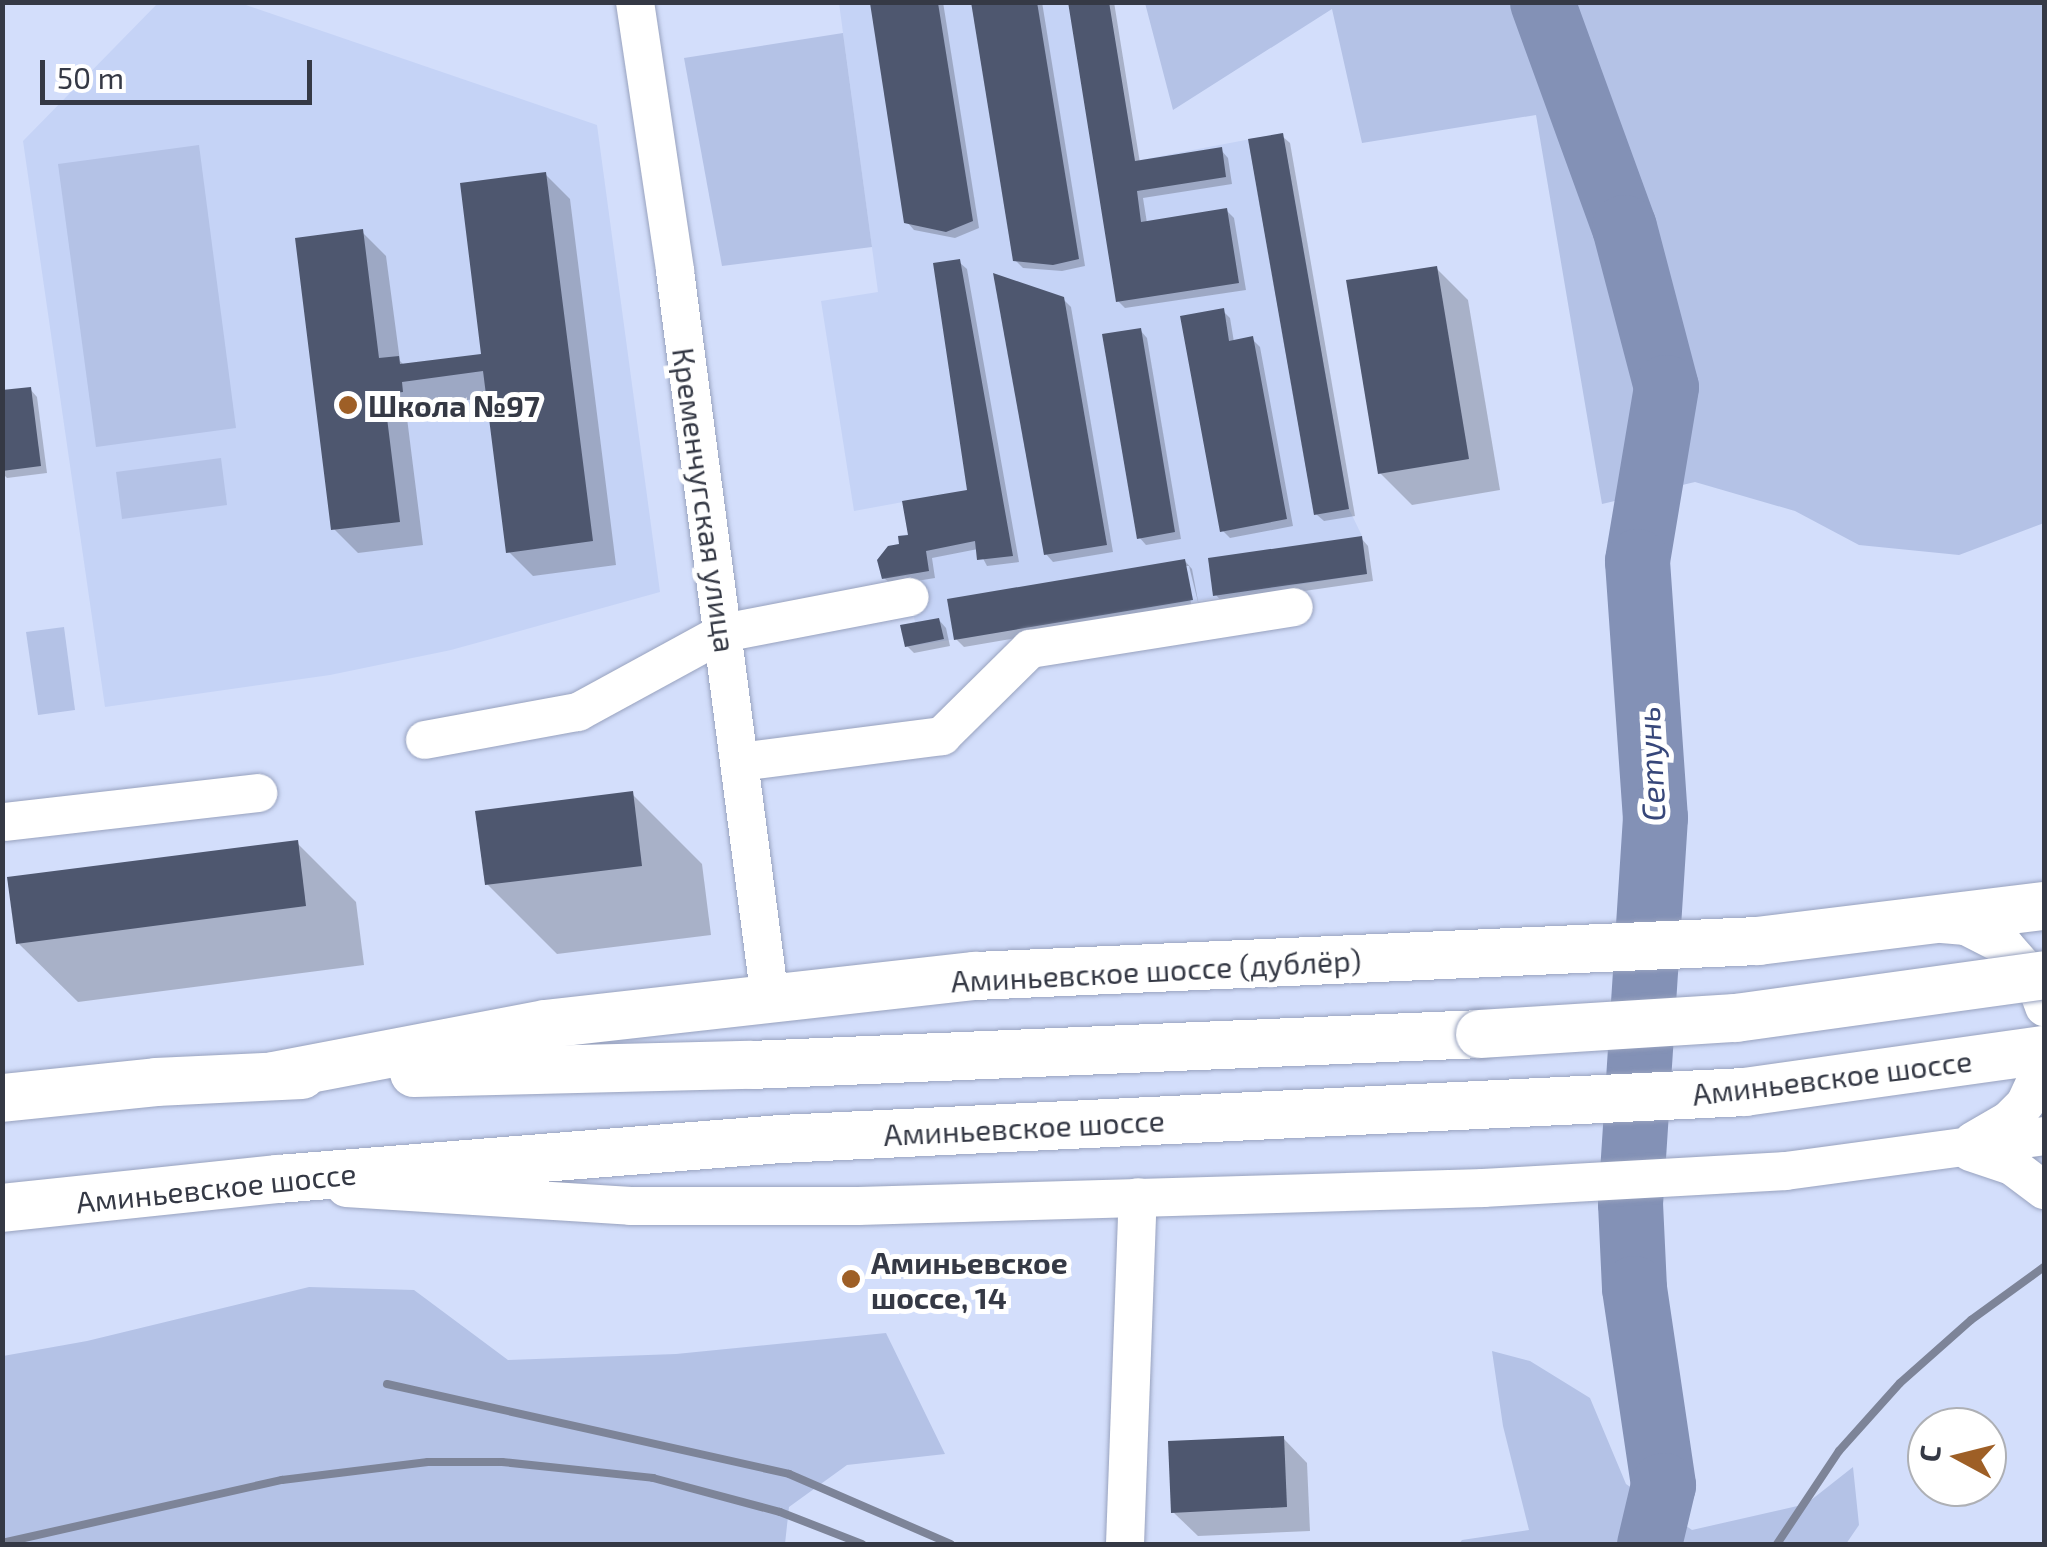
<!DOCTYPE html>
<meta charset="utf-8">
<style>
body{margin:0}
#map{position:relative;width:2047px;height:1547px;overflow:hidden;background:#d3defb;font-family:"Exo 2",sans-serif}
div>[style]{position:absolute}
[style*='--x']{left:calc(var(--x)*1px);top:calc(var(--y)*1px);width:calc(var(--w)*1px);rotate:calc(var(--a)*1deg)}
.built>*{inset:0;background:#c5d3f6}
.green>*{inset:0;background:#b4c2e6}
.shadow>*{inset:0;background:#0003}
.river>*{height:65px;margin:-32.5px;padding:0 32.5px;transform-origin:32.5px;border-radius:32.5px;background:#8391b6}
.building>*{inset:0;background:#4e576f}
.roads{filter:drop-shadow(0 0 2px #98a2be) drop-shadow(0 0 2px #98a2be)}
.minor>*{height:38px;margin:-19px;padding:0 19px;transform-origin:19px;border-radius:19px;background:#fff}
.major>*{height:48px;margin:-24px;padding:0 24px;transform-origin:24px;border-radius:24px;background:#fff}
.rail>*{height:8px;margin:-4px;padding:0 4px;transform-origin:4px;border-radius:4px;background:#7d8498}
.bridges{filter:drop-shadow(0 0 2px #98a2be) drop-shadow(0 0 2px #98a2be)}
.major-bridge>*{height:48px;margin:-24px;padding:0 24px;transform-origin:24px;border-radius:24px;background:#fff}
.dots>*{width:28px;height:28px;translate:-50% -50%;box-sizing:border-box;border:5px solid #fff;border-radius:50%}
span{translate:-50% -50%;white-space:nowrap;text-align:center;line-height:1.15;-webkit-text-stroke:10px #fff;paint-order:stroke}
.poi-label{font-size:30px;color:#353945;font-weight:700}
.left{translate:0 -50%;text-align:left}
.street-label{font-size:30px;color:#353945}
.water-label{font-size:32px;color:#37477a;font-style:italic}
.frame{position:absolute;inset:0;border:5px solid #353945;pointer-events:none}
.north{position:absolute;left:1907px;top:1407px;width:100px;height:100px;box-sizing:border-box;background:#fff;border:2px solid #aeb0b5;border-radius:50%;rotate:277deg;font-size:28px;font-weight:700;line-height:40px;text-align:center;color:#353945}
.north::after{content:'';display:block;margin:auto;width:35px;height:45px;background:#9e5f26;clip-path:polygon(50% 0,100% 100%,50% 72%,0 100%)}
.scale{position:absolute;left:40px;top:60px;width:272px;height:45px;box-sizing:border-box;border:5px solid #353945;border-top:0;padding-left:12px;font-size:30px;line-height:35px;white-space:nowrap;color:#353945;-webkit-text-stroke:8px #fff;paint-order:stroke}
</style>
<div id="map">
<div class="built">
<div style="clip-path:polygon(159px 2px,240px 3px,597px 125px,660px 592px,451px 650px,330px 675px,105px 707px,23px 141px)"></div>
<div style="clip-path:polygon(839px 3px,1109px 3px,1135px 161px,1283px 133px,1349px 509px,1362px 536px,1367px 574px,905px 647px,900px 625px,915px 622px,906px 576px,882px 579px,877px 560px,888px 546px,899px 544px,898px 536px,908px 534px,903px 502px,854px 511px,821px 301px,878px 292px)"></div>
</div>
<div class="green">
<div style="clip-path:polygon(1145px 3px,2044px 3px,2044px 523px,1959px 555px,1859px 545px,1795px 511px,1695px 482px,1602px 504px,1536px 115px,1362px 143px,1332px 9px,1173px 110px)"></div>
<div style="clip-path:polygon(843px 33px,872px 247px,722px 266px,684px 58px)"></div>
<div style="clip-path:polygon(199px 145px,236px 428px,96px 447px,58px 164px)"></div>
<div style="clip-path:polygon(221px 458px,227px 505px,122px 519px,116px 472px)"></div>
<div style="clip-path:polygon(64px 627px,75px 710px,38px 715px,26px 632px)"></div>
<div style="clip-path:polygon(309px 1287px,414px 1290px,508px 1360px,676px 1354px,886px 1333px,945px 1454px,847px 1465px,789px 1507px,785px 1544px,3px 1544px,3px 1356px,87px 1341px)"></div>
<div style="clip-path:polygon(1492px 1351px,1530px 1361px,1590px 1398px,1626px 1484px,1692px 1530px,1806px 1504px,1853px 1467px,1859px 1525px,1846px 1544px,1459px 1544px,1462px 1540px,1529px 1530px,1503px 1426px)"></div>
</div>
<div class="shadow">
<div style="clip-path:polygon(873px 2px,943px 2px,979px 228px,955px 238px,914px 230px,907px 222px)"></div>
<div style="clip-path:polygon(973px 2px,1042px 2px,1085px 266px,1062px 271px,1023px 268px,1015px 260px)"></div>
<div style="clip-path:polygon(1070px 2px,1114px 2px,1140px 163px,1221px 150px,1228px 158px,1232px 184px,1143px 198px,1147px 223px,1226px 210px,1234px 218px,1246px 290px,1125px 308px,1118px 301px)"></div>
<div style="clip-path:polygon(1282px 136px,1290px 143px,1355px 516px,1324px 521px,1316px 514px)"></div>
<div style="clip-path:polygon(546px 175px,570px 199px,616px 565px,533px 576px,508px 551px,489px 397px,425px 406px,426px 415px,407px 418px,423px 545px,358px 553px,334px 529px,362px 232px,386px 256px,400px 361px,405px 366px,484px 356px)"></div>
<div style="clip-path:polygon(959px 262px,967px 269px,1019px 562px,987px 566px,978px 549px,932px 558px,935px 578px,892px 585px,884px 578px,902px 546px,970px 492px)"></div>
<div style="clip-path:polygon(1436px 268px,1468px 300px,1500px 490px,1412px 505px,1380px 473px)"></div>
<div style="clip-path:polygon(1063px 299px,1071px 307px,1113px 552px,1053px 562px,1046px 554px)"></div>
<div style="clip-path:polygon(1223px 311px,1230px 318px,1234px 342px,1252px 339px,1260px 347px,1293px 526px,1230px 538px,1222px 530px)"></div>
<div style="clip-path:polygon(1140px 330px,1147px 338px,1181px 539px,1146px 545px,1139px 537px)"></div>
<div style="clip-path:polygon(30px 389px,37px 397px,47px 473px,7px 478px,2px 473px,2px 393px)"></div>
<div style="clip-path:polygon(1361px 538px,1368px 546px,1373px 581px,1223px 603px,1216px 595px)"></div>
<div style="clip-path:polygon(1185px 561px,1192px 569px,1199px 606px,1189px 566px,1184px 566px,1192px 608px,964px 647px,956px 639px)"></div>
<div style="clip-path:polygon(939px 620px,946px 628px,950px 646px,914px 653px,907px 646px)"></div>
<div style="clip-path:polygon(632px 794px,702px 864px,711px 935px,557px 954px,487px 884px)"></div>
<div style="clip-path:polygon(297px 843px,356px 902px,364px 965px,78px 1002px,18px 943px)"></div>
<div style="clip-path:polygon(1283px 1438px,1307px 1463px,1310px 1531px,1198px 1536px,1173px 1512px)"></div>
</div>
<div class="river">
<div style="--x:1542;--y:2;--w:239;--a:70"></div>
<div style="--x:1624;--y:227;--w:165;--a:75.3"></div>
<div style="--x:1666;--y:387;--w:176;--a:99.5"></div>
<div style="--x:1637;--y:561;--w:257;--a:86"></div>
<div style="--x:1655;--y:817;--w:387;--a:93.7"></div>
<div style="--x:1630;--y:1203;--w:85;--a:87.3"></div>
<div style="--x:1634;--y:1288;--w:199;--a:81.6"></div>
<div style="--x:1663;--y:1485;--w:61;--a:103.3"></div>
</div>
<div class="building">
<div style="clip-path:polygon(971px 2px,1037px 2px,1079px 259px,1053px 265px,1013px 261px)"></div>
<div style="clip-path:polygon(1068px 2px,1109px 2px,1135px 161px,1222px 147px,1226px 177px,1137px 191px,1141px 222px,1227px 208px,1239px 283px,1116px 302px)"></div>
<div style="clip-path:polygon(870px 3px,938px 3px,973px 221px,946px 232px,904px 223px)"></div>
<div style="clip-path:polygon(1283px 133px,1349px 509px,1314px 515px,1248px 139px)"></div>
<div style="clip-path:polygon(546px 172px,593px 541px,506px 553px,483px 371px,402px 382px,403px 392px,384px 394px,400px 522px,331px 530px,295px 238px,363px 229px,379px 358px,399px 356px,400px 364px,481px 354px,460px 183px)"></div>
<div style="clip-path:polygon(960px 259px,1013px 556px,977px 560px,975px 541px,926px 551px,929px 571px,882px 579px,877px 560px,888px 546px,899px 544px,898px 536px,908px 535px,902px 501px,967px 490px,933px 263px)"></div>
<div style="clip-path:polygon(1437px 266px,1469px 459px,1378px 474px,1346px 280px)"></div>
<div style="clip-path:polygon(993px 273px,1064px 297px,1107px 545px,1044px 555px)"></div>
<div style="clip-path:polygon(1224px 308px,1229px 341px,1253px 336px,1287px 519px,1220px 532px,1180px 316px)"></div>
<div style="clip-path:polygon(1141px 328px,1175px 532px,1137px 539px,1102px 334px)"></div>
<div style="clip-path:polygon(31px 387px,41px 466px,2px 471px,2px 390px)"></div>
<div style="clip-path:polygon(1362px 536px,1367px 574px,1213px 596px,1208px 558px)"></div>
<div style="clip-path:polygon(1185px 559px,1193px 600px,954px 640px,947px 599px)"></div>
<div style="clip-path:polygon(939px 618px,944px 639px,905px 647px,900px 625px)"></div>
<div style="clip-path:polygon(633px 791px,642px 866px,485px 885px,475px 811px)"></div>
<div style="clip-path:polygon(298px 840px,306px 906px,16px 944px,7px 877px)"></div>
<div style="clip-path:polygon(1284px 1436px,1287px 1507px,1171px 1513px,1168px 1441px)"></div>
</div>
<div class="roads">
<div class="minor">
<div style="--x:635;--y:2;--w:272;--a:81.5"></div>
<div style="--x:675;--y:271;--w:734;--a:82.57"></div>
<div style="--x:425;--y:740;--w:156;--a:-10.4"></div>
<div style="--x:578;--y:712;--w:165;--a:-28.6"></div>
<div style="--x:723;--y:633;--w:190;--a:-10.9"></div>
<div style="--x:740;--y:762;--w:204;--a:-7.3"></div>
<div style="--x:942;--y:736;--w:124;--a:-44.7"></div>
<div style="--x:1030;--y:649;--w:267;--a:-9"></div>
<div style="--x:5;--y:822;--w:255;--a:-6.5"></div>
<div style="--x:1942;--y:924;--w:24;--a:5"></div>
<div style="--x:1966;--y:926;--w:44;--a:27.1"></div>
<div style="--x:2005;--y:946;--w:44;--a:48.7"></div>
<div style="--x:2034;--y:979;--w:30;--a:70"></div>
<div style="--x:1973;--y:1141;--w:42;--a:-30.3"></div>
<div style="--x:2009;--y:1120;--w:23;--a:-45"></div>
<div style="--x:2025;--y:1104;--w:45;--a:-65.1"></div>
<div style="--x:1970;--y:1152;--w:44;--a:18.4"></div>
<div style="--x:2012;--y:1166;--w:40;--a:37"></div>
<div style="--x:346;--y:1188;--w:285;--a:3.6"></div>
<div style="--x:630;--y:1206;--w:228;--a:0"></div>
<div style="--x:858;--y:1206;--w:626;--a:-1.65"></div>
<div style="--x:1484;--y:1188;--w:302;--a:-3.2"></div>
<div style="--x:1786;--y:1171;--w:260;--a:-7.7"></div>
<div style="--x:1125;--y:1544;--w:347;--a:-87.9"></div>
</div>
<div class="major">
<div style="--x:414;--y:1073;--w:337;--a:-1.4"></div>
<div style="--x:751;--y:1065;--w:730;--a:-2.43"></div>
<div style="--x:273;--y:1076;--w:278;--a:-10.8"></div>
<div style="--x:546;--y:1024;--w:432;--a:-6.4"></div>
<div style="--x:975;--y:976;--w:784;--a:-2.56"></div>
<div style="--x:1758;--y:941;--w:288;--a:-7"></div>
<div style="--x:2;--y:1098;--w:155;--a:-5.9"></div>
<div style="--x:156;--y:1082;--w:146;--a:-2.7"></div>
<div style="--x:2;--y:1208;--w:278;--a:-6"></div>
<div style="--x:278;--y:1179;--w:505;--a:-4.55"></div>
<div style="--x:781;--y:1139;--w:965;--a:-2.79"></div>
<div style="--x:1745;--y:1092;--w:302;--a:-8"></div>
</div>
</div>
<div class="rail">
<div style="--x:387;--y:1384;--w:412;--a:12.6"></div>
<div style="--x:789;--y:1474;--w:176;--a:23.4"></div>
<div style="--x:2;--y:1543;--w:287;--a:-12.7"></div>
<div style="--x:282;--y:1480;--w:147;--a:-7"></div>
<div style="--x:428;--y:1462;--w:74;--a:0"></div>
<div style="--x:502;--y:1462;--w:152;--a:6"></div>
<div style="--x:653;--y:1478;--w:131;--a:15"></div>
<div style="--x:780;--y:1512;--w:88;--a:21.3"></div>
<div style="--x:1777;--y:1544;--w:112;--a:-56.3"></div>
<div style="--x:1839;--y:1451;--w:91;--a:-48.1"></div>
<div style="--x:1900;--y:1383;--w:95;--a:-41.6"></div>
<div style="--x:1971;--y:1320;--w:90;--a:-36"></div>
</div>
<div class="bridges">
<div class="major-bridge">
<div style="--x:1480;--y:1034;--w:256;--a:-3.6"></div>
<div style="--x:1736;--y:1018;--w:311;--a:-7.9"></div>
</div>
</div>
<div class="dots">
<div style="left:348px;top:405px;background:#9e5f26"></div>
<div style="left:851px;top:1279px;background:#9e5f26"></div>
</div>
<div class="poi-label">
<span class="left" style="left:368px;top:405px">Школа №97</span>
<span class="left" style="left:871px;top:1279px">Аминьевское<br>шоссе, 14</span>
</div>
<div class="street-label">
<span style="left:705px;top:500px;rotate:82deg">Кременчугская улица</span>
<span style="left:1156px;top:970px;rotate:-3deg">Аминьевское шоссе (дублёр)</span>
<span style="left:1832px;top:1077px;rotate:-7deg">Аминьевское шоссе</span>
<span style="left:1024px;top:1127px;rotate:-3deg">Аминьевское шоссе</span>
<span style="left:216px;top:1187px;rotate:-6deg">Аминьевское шоссе</span>
</div>
<div class="water-label">
<span style="left:1650px;top:764px;rotate:-93deg">Сетунь</span>
</div>
<div class="frame"></div>
<div class="north">С</div>
<div class="scale">50 m</div>
</div>
